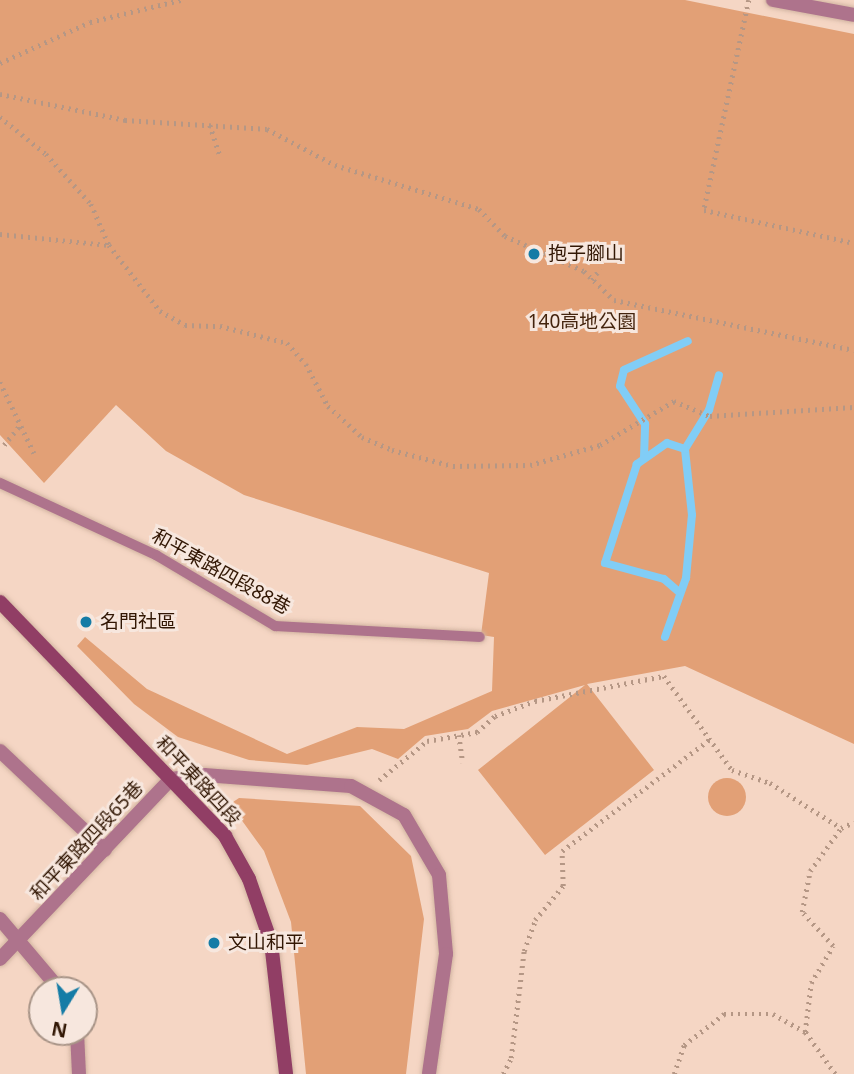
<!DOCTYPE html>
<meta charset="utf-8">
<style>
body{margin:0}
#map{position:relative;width:854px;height:1074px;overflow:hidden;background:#f5d6c4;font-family:"Noto Sans","Noto Sans TC",sans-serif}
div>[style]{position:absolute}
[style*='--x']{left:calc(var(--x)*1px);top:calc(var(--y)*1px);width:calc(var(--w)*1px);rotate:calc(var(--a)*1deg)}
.green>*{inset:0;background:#e2a076}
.round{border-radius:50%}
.stream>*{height:8px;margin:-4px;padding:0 4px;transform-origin:4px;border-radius:4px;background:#81cdf6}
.path>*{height:4.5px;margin-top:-2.25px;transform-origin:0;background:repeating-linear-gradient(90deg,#b59785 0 2px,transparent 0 7px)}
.roads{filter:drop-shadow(0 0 2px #d2b4a1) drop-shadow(0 0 2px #d2b4a1)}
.service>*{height:10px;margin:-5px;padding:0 5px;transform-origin:5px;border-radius:5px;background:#ae738c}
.minor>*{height:14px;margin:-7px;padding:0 7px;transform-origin:7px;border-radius:7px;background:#ae738c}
.secondary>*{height:14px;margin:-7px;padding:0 7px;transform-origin:7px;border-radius:7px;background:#913e65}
.dots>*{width:19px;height:19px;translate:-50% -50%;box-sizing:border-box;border:4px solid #f7e7de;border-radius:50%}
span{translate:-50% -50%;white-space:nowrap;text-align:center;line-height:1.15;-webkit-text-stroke:6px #f7e7de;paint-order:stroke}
.poi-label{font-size:19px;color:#321704}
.left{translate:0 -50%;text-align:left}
.park-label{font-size:19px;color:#44240e}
.street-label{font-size:19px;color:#321704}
.north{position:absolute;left:28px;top:976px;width:70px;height:70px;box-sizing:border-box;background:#f7e7de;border:2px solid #a89487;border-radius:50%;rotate:191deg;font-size:19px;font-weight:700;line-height:28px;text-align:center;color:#321704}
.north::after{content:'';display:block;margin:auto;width:24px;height:32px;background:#157ca6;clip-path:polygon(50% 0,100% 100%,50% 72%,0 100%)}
</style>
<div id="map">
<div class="green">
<div style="clip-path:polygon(0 0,685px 0,854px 34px,854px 744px,685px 666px,587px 684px,654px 770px,545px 855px,478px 770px,585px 685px,492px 711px,468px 729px,425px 736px,398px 759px,372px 749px,307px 765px,249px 760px,178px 737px,134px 704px,77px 646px,85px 637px,147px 689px,287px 754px,357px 727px,404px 729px,492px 691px,494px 637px,481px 635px,489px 573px,244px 495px,166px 451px,116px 405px,44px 483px,0 435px)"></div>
<div class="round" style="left:708px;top:778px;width:38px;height:38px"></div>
<div style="clip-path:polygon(239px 798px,360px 806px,411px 856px,424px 919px,406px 1074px,306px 1074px,291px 922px,264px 851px,230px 804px)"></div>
</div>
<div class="stream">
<div style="--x:685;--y:449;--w:46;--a:-58.4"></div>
<div style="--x:709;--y:410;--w:36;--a:-74"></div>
<div style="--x:644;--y:457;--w:33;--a:-88"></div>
<div style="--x:645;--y:424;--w:45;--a:-123.3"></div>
<div style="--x:620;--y:386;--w:16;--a:-76"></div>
<div style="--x:624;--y:370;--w:70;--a:-24.4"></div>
<div style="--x:665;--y:637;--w:63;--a:-70.4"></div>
<div style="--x:686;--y:578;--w:63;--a:-84.6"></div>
<div style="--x:692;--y:515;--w:66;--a:-96.1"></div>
<div style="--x:685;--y:449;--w:19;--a:-162"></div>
<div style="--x:667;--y:443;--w:37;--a:145"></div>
<div style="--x:637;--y:464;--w:104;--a:107.9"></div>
<div style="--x:605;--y:563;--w:61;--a:15.2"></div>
<div style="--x:664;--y:579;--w:21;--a:41"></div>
</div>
<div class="path">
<div style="--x:749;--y:0;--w:215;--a:102.1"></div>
<div style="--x:704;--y:210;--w:154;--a:12.4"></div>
<div style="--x:0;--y:63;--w:99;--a:-24.5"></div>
<div style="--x:90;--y:22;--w:94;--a:-13.6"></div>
<div style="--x:0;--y:94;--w:128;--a:11.7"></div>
<div style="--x:125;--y:120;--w:142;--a:3.6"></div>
<div style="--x:267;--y:129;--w:77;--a:27.9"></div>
<div style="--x:335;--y:165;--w:151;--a:17"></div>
<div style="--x:479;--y:209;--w:37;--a:46"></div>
<div style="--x:505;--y:236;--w:86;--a:23.9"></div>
<div style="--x:584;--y:271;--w:42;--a:44"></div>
<div style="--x:614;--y:300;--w:245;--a:11.8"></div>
<div style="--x:0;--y:117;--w:59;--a:38.8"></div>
<div style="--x:46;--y:154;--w:67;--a:48"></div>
<div style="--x:91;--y:204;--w:45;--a:66.3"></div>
<div style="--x:109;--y:245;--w:83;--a:52.3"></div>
<div style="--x:160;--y:311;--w:29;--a:29"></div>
<div style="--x:185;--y:325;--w:35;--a:2"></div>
<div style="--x:220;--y:326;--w:69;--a:14.2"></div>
<div style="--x:287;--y:343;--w:28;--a:48"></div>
<div style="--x:306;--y:364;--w:47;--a:62.4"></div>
<div style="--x:328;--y:406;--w:46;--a:42.4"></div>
<div style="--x:362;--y:437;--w:33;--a:23"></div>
<div style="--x:392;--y:450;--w:63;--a:14.7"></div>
<div style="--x:453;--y:466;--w:77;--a:-0.7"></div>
<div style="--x:530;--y:465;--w:73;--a:-15.9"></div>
<div style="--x:600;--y:445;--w:86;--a:-30.7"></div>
<div style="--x:674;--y:401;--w:39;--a:23"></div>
<div style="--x:710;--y:416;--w:144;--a:-3.6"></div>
<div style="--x:210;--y:125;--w:32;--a:72"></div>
<div style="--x:0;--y:234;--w:110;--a:5.8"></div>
<div style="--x:592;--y:280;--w:14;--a:-56"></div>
<div style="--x:0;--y:382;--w:79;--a:64.4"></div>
<div style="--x:4;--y:445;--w:27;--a:-51"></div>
<div style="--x:459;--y:735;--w:28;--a:82"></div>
<div style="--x:379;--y:780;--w:62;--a:-39.1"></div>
<div style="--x:427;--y:741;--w:51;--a:-10.2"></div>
<div style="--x:477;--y:732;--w:24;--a:-42"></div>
<div style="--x:495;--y:716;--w:43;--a:-20.6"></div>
<div style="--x:535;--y:701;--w:131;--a:-11"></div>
<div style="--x:664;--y:676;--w:116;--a:54.1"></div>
<div style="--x:732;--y:770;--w:40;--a:18.9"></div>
<div style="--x:770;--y:783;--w:84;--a:32.4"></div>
<div style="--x:503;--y:1074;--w:18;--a:-63"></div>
<div style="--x:511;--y:1058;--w:108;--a:-83.1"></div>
<div style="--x:524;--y:951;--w:33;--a:-70"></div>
<div style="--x:535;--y:920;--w:44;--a:-50.5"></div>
<div style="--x:563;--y:886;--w:35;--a:-92"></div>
<div style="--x:562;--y:851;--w:186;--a:-37.1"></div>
<div style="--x:674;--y:1074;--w:31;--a:-71"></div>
<div style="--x:684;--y:1045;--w:51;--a:-37.8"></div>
<div style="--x:724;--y:1014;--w:49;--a:0"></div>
<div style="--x:773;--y:1014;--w:37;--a:29"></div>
<div style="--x:835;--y:1074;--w:52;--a:-125.5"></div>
<div style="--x:805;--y:1032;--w:49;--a:-83"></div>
<div style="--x:811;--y:983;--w:43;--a:-59.3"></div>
<div style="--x:833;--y:946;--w:46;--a:-132.4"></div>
<div style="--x:802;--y:912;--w:42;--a:-79"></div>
<div style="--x:810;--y:871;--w:53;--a:-54.2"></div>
<div style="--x:841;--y:828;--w:14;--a:-25"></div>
</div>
<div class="roads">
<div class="service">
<div style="--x:0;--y:483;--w:172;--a:24.8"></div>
<div style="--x:156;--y:555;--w:139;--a:30.8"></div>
<div style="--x:275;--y:626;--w:205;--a:3.1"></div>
</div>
<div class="minor">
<div style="--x:773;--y:0;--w:82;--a:10.5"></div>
<div style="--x:0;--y:751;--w:144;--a:43.3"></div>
<div style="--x:0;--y:919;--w:93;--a:49.8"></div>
<div style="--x:0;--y:959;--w:248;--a:-46.5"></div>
<div style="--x:171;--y:779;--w:33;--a:-7"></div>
<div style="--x:204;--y:775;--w:147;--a:4.3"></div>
<div style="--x:351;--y:786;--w:60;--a:28.7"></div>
<div style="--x:404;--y:815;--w:69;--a:59.7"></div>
<div style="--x:439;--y:875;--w:79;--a:84.9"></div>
<div style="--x:446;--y:954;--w:121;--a:98.1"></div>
<div style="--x:77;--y:1032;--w:42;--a:87.3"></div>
</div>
<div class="secondary">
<div style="--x:0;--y:602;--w:325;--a:46.1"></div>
<div style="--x:225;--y:836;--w:49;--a:60.8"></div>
<div style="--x:249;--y:879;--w:67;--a:70.8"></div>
<div style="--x:271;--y:942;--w:133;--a:83.5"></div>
</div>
</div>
<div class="dots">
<div style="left:534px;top:254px;background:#157ca6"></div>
<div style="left:86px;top:622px;background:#157ca6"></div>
<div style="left:214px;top:943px;background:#157ca6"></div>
</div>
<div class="poi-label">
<span class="left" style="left:548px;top:254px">抱子腳山</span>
<span class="left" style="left:100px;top:622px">名門社區</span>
<span class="left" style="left:228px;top:943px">文山和平</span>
</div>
<div class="park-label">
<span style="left:582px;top:322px">140高地公園</span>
</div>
<div class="street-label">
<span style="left:221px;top:572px;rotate:29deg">和平東路四段88巷</span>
<span style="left:198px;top:781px;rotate:47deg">和平東路四段</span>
<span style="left:87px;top:841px;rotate:-47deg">和平東路四段65巷</span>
</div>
<div class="north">N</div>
</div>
